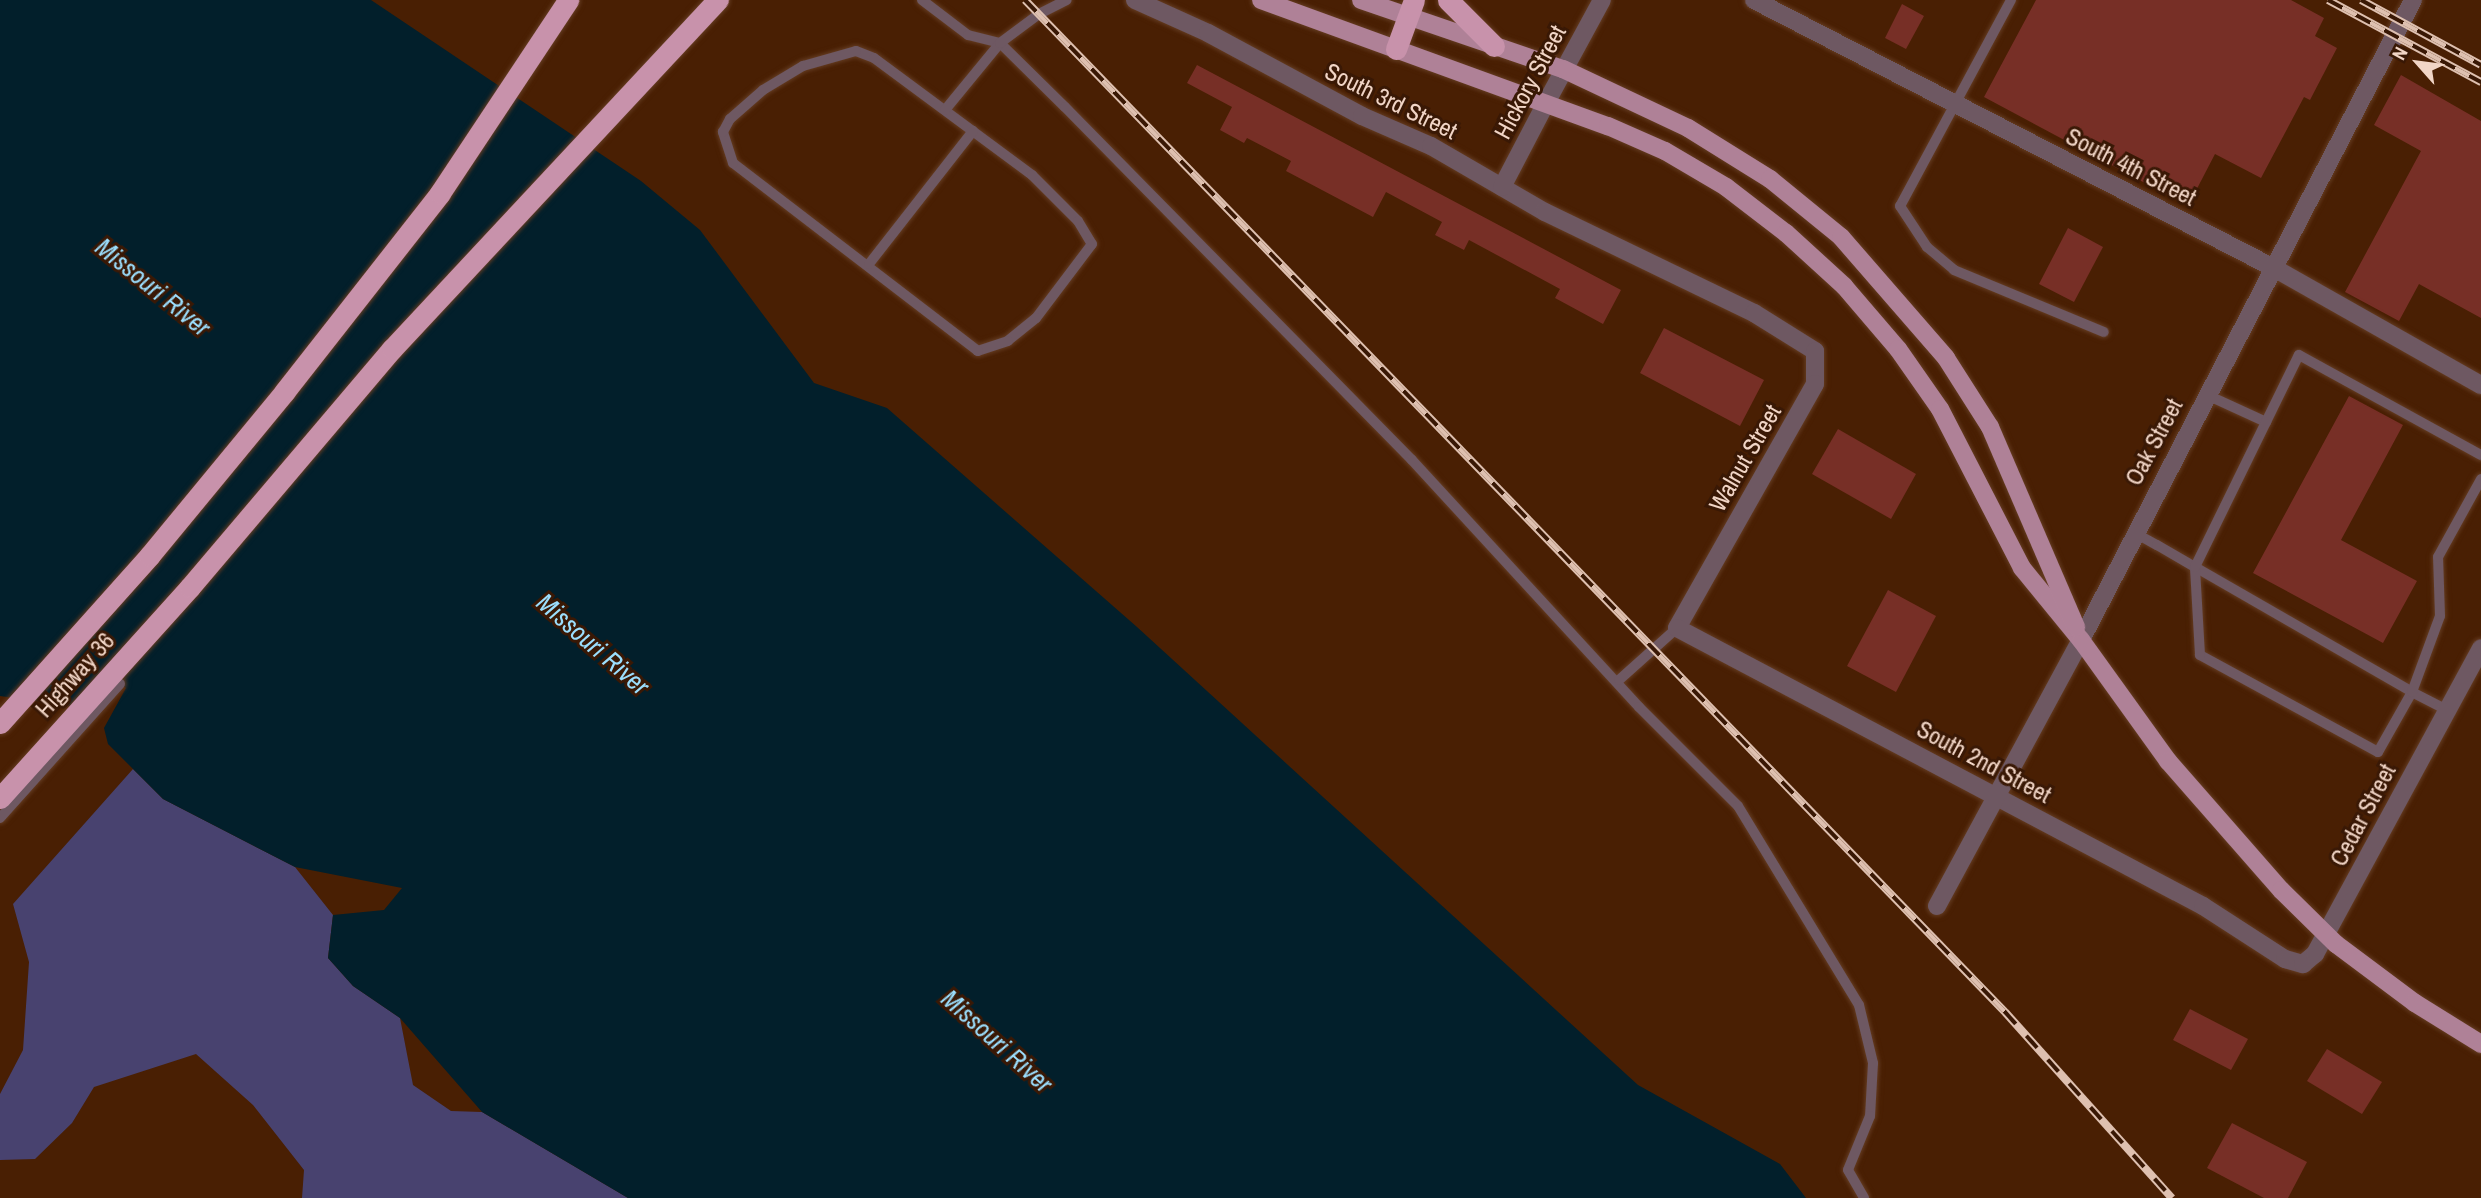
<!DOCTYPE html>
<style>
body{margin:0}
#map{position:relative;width:2481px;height:1198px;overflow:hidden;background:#491f03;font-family:"Archivo Narrow",sans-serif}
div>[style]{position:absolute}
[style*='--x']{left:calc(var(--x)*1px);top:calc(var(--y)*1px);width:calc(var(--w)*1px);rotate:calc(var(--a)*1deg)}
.green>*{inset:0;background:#48426f}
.water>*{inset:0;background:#021f2b}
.building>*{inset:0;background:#772f26}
.roads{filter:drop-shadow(0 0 2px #643c22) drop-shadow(0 0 2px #643c22)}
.service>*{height:10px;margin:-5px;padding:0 5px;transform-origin:5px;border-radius:5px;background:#6e5862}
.minor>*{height:18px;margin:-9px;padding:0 9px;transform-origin:9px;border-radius:9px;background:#6e5862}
.tertiary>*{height:18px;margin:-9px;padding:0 9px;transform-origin:9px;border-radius:9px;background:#6e5862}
.primary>*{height:18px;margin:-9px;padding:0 9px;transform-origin:9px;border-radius:9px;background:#af8197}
.motorway>*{height:21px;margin:-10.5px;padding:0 10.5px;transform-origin:10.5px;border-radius:10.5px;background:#c892ab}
.rail>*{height:8px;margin-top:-4px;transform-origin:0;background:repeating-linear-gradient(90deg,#391805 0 16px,#dec0b0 0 32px);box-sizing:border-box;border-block:2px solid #dec0b0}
span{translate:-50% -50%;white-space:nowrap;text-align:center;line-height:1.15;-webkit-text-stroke:6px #391805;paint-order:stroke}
.street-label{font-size:24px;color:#f1d5c6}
.water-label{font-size:26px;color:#9bdefd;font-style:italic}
.north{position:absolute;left:2383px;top:28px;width:70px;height:70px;-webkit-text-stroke:5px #391805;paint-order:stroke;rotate:298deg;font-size:19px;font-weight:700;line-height:28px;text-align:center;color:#f1d5c6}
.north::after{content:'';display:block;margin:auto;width:24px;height:32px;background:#f1d5c6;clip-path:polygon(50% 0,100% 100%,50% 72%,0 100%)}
</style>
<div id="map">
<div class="green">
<div style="clip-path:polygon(133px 769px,163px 799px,295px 867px,333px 915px,328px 958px,353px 986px,400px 1018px,413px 1085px,451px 1111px,482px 1112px,628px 1198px,302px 1198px,304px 1170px,253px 1105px,196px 1054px,94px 1087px,72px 1123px,35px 1159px,0 1160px,0 1094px,23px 1050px,29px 962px,13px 904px)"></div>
</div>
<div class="water">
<div style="clip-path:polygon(0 0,371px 0,641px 181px,700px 230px,814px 383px,887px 408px,1137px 627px,1638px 1085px,1780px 1164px,1806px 1198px,628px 1198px,482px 1112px,400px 1018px,353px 986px,328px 958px,333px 915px,384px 910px,402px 888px,295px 867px,163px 799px,108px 744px,104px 728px,126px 688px,116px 681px,71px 706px,0 696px)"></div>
</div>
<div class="building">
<div style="clip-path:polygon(2036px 0,2291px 0,2324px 18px,2315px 36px,2337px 48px,2310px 100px,2304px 97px,2261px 178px,2215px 154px,2188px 206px,1984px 97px)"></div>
<div style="clip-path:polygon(1902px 4px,1924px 16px,1906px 49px,1885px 38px)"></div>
<div style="clip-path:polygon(1197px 65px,1621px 290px,1603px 324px,1555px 298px,1560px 289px,1469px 240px,1464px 250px,1435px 235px,1442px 222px,1386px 192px,1373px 217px,1286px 171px,1291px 161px,1247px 138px,1244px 143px,1220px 130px,1232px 107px,1187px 83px)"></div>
<div style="clip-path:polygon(2401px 75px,2481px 121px,2481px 318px,2419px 284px,2399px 321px,2345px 292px,2421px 151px,2374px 125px)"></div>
<div style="clip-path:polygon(2068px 228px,2103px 247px,2074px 302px,2039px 284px)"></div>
<div style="clip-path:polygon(1664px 328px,1764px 380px,1740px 426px,1640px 373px)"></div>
<div style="clip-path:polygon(2349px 396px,2403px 425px,2341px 540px,2417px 581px,2383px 643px,2253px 573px)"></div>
<div style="clip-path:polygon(1838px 429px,1916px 474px,1891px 519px,1812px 474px)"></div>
<div style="clip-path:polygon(1888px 590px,1936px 616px,1896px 692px,1847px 666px)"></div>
<div style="clip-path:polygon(2190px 1009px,2248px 1039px,2231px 1070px,2173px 1040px)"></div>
<div style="clip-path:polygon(2327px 1049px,2382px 1082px,2362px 1114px,2307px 1081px)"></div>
<div style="clip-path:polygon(2232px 1123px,2307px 1162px,2288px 1198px,2264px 1198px,2207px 1168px)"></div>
</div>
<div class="roads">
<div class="service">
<div style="--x:922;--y:0;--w:58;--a:37.3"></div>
<div style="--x:968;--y:35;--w:33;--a:14"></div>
<div style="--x:1000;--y:43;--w:91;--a:44.6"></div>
<div style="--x:1065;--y:107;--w:495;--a:45.5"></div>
<div style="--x:1412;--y:460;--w:335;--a:47.4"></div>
<div style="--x:1639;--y:707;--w:140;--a:45"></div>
<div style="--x:1738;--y:806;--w:233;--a:58.7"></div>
<div style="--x:1859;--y:1005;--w:60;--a:76.4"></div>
<div style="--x:1873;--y:1063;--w:53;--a:93.2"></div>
<div style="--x:1870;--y:1116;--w:58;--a:112.2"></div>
<div style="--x:1848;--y:1170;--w:32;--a:60"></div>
<div style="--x:2011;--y:0;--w:234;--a:118.3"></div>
<div style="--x:1900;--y:206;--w:49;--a:56.6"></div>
<div style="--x:1927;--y:247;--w:35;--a:40"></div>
<div style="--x:1954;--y:270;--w:162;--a:22.5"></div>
<div style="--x:856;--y:51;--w:19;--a:21"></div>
<div style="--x:874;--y:58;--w:197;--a:36.5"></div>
<div style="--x:1032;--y:175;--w:65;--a:45"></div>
<div style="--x:1078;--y:221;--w:27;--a:59"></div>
<div style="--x:1092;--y:244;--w:93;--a:127.1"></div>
<div style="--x:1036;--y:318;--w:36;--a:141"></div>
<div style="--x:1008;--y:341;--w:32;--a:162"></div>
<div style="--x:978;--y:351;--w:309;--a:-142.5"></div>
<div style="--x:733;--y:163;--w:33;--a:-108"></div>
<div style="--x:723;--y:132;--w:15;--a:-62"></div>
<div style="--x:730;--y:119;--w:44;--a:-41.3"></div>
<div style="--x:763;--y:90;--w:47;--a:-31"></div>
<div style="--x:803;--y:66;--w:55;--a:-15.8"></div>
<div style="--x:945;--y:110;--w:87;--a:-50.6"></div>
<div style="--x:1000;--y:43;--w:49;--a:-36.6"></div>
<div style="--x:1039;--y:14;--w:31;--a:-27"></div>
<div style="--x:869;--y:264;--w:169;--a:-52"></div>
<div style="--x:2207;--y:395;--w:65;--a:24.6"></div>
<div style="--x:2135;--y:533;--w:25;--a:29"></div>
<div style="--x:2157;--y:545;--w:44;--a:30.1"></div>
<div style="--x:2195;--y:567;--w:250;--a:29.9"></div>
<div style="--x:2412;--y:692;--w:69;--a:119.5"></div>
<div style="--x:2378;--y:752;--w:203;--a:-151.4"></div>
<div style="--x:2200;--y:655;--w:88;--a:-93.3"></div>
<div style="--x:2195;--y:567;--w:236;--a:-63.9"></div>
<div style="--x:2299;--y:355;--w:208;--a:28.8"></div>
<div style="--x:1619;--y:680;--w:78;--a:-41.9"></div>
<div style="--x:2447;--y:710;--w:39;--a:-153"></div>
<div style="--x:2412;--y:692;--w:81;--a:-69.8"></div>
<div style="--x:2440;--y:616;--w:59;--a:-91.9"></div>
<div style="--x:2438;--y:557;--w:89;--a:-61.1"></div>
<div style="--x:0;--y:818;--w:180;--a:-48.2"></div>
</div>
<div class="minor">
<div style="--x:1135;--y:0;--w:80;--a:24.3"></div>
<div style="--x:1208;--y:33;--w:175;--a:28.3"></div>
<div style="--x:1362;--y:116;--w:75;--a:23.5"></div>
<div style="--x:1431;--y:146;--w:132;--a:30.1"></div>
<div style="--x:1545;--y:212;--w:232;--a:25.8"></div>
<div style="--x:1754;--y:313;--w:72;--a:31.9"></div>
<div style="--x:1815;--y:351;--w:33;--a:90"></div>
<div style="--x:1815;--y:384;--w:280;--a:119.5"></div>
<div style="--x:1677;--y:628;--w:595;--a:27.86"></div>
<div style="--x:2203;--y:906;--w:98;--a:32.9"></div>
<div style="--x:2285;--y:959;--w:19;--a:16"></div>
<div style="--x:2303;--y:964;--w:16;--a:-40"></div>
<div style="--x:2315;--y:954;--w:348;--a:-61.5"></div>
<div style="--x:1754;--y:0;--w:585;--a:27.27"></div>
<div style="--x:2274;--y:268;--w:238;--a:29.5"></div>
<div style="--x:1502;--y:187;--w:95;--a:-62.4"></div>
<div style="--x:1937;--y:906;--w:302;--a:-61.6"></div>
<div style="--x:2081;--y:640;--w:721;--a:-62.58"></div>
</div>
<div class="tertiary">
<div style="--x:1546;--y:103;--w:117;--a:-61.5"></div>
</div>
<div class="primary">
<div style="--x:1261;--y:0;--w:369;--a:20"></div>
<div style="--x:1608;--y:126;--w:62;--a:23.7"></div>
<div style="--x:1665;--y:151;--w:71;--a:30.5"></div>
<div style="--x:1726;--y:187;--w:76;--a:37.5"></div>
<div style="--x:1786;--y:233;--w:79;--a:42.4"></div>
<div style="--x:1844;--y:286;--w:83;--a:49.4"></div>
<div style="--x:1898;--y:349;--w:73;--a:55"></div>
<div style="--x:1940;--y:409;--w:179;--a:62.7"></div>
<div style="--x:2022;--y:568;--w:93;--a:50.7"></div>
<div style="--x:2081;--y:640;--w:149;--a:54.3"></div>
<div style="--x:2168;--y:761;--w:171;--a:48.8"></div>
<div style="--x:2281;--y:890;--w:77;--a:44.5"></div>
<div style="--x:2336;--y:944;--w:99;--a:36.8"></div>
<div style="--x:2415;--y:1003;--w:78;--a:31.8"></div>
<div style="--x:1361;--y:0;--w:213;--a:18.9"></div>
<div style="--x:1563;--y:69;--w:138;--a:25.3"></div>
<div style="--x:1688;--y:128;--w:97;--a:31.9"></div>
<div style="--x:1770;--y:179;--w:92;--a:39.2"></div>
<div style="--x:1841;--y:237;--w:160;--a:49"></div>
<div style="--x:1946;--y:358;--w:82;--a:57.5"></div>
<div style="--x:1990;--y:427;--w:218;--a:66.7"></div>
</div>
<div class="motorway">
<div style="--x:1448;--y:0;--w:65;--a:45"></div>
<div style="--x:1396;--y:49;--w:52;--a:-69.8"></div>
<div style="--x:0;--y:723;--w:225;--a:-48.2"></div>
<div style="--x:150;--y:555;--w:212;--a:-50.5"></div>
<div style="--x:285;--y:391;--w:251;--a:-51.9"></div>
<div style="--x:440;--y:193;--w:232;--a:-56.4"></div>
<div style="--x:0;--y:798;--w:284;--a:-48"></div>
<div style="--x:190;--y:587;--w:312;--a:-49.7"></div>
<div style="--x:392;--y:349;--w:478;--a:-47"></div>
</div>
</div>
<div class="rail">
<div style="--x:1025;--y:0;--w:1409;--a:45.92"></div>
<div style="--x:2005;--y:1012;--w:250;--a:48.1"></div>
<div style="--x:2328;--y:0;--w:174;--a:28.2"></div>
<div style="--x:2361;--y:0;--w:136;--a:28.4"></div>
</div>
<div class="street-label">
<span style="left:1530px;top:82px;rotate:-62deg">Hickory Street</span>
<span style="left:1391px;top:101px;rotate:26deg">South 3rd Street</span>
<span style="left:2131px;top:167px;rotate:27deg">South 4th Street</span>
<span style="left:2154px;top:442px;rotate:-62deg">Oak Street</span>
<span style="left:1745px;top:458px;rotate:-60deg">Walnut Street</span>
<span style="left:75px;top:675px;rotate:-48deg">Highway 36</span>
<span style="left:1984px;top:762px;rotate:28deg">South 2nd Street</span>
<span style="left:2363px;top:815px;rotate:-62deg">Cedar Street</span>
</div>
<div class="water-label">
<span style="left:153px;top:287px;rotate:39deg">Missouri River</span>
<span style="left:593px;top:644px;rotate:41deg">Missouri River</span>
<span style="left:997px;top:1041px;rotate:42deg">Missouri River</span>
</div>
<div class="north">N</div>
</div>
